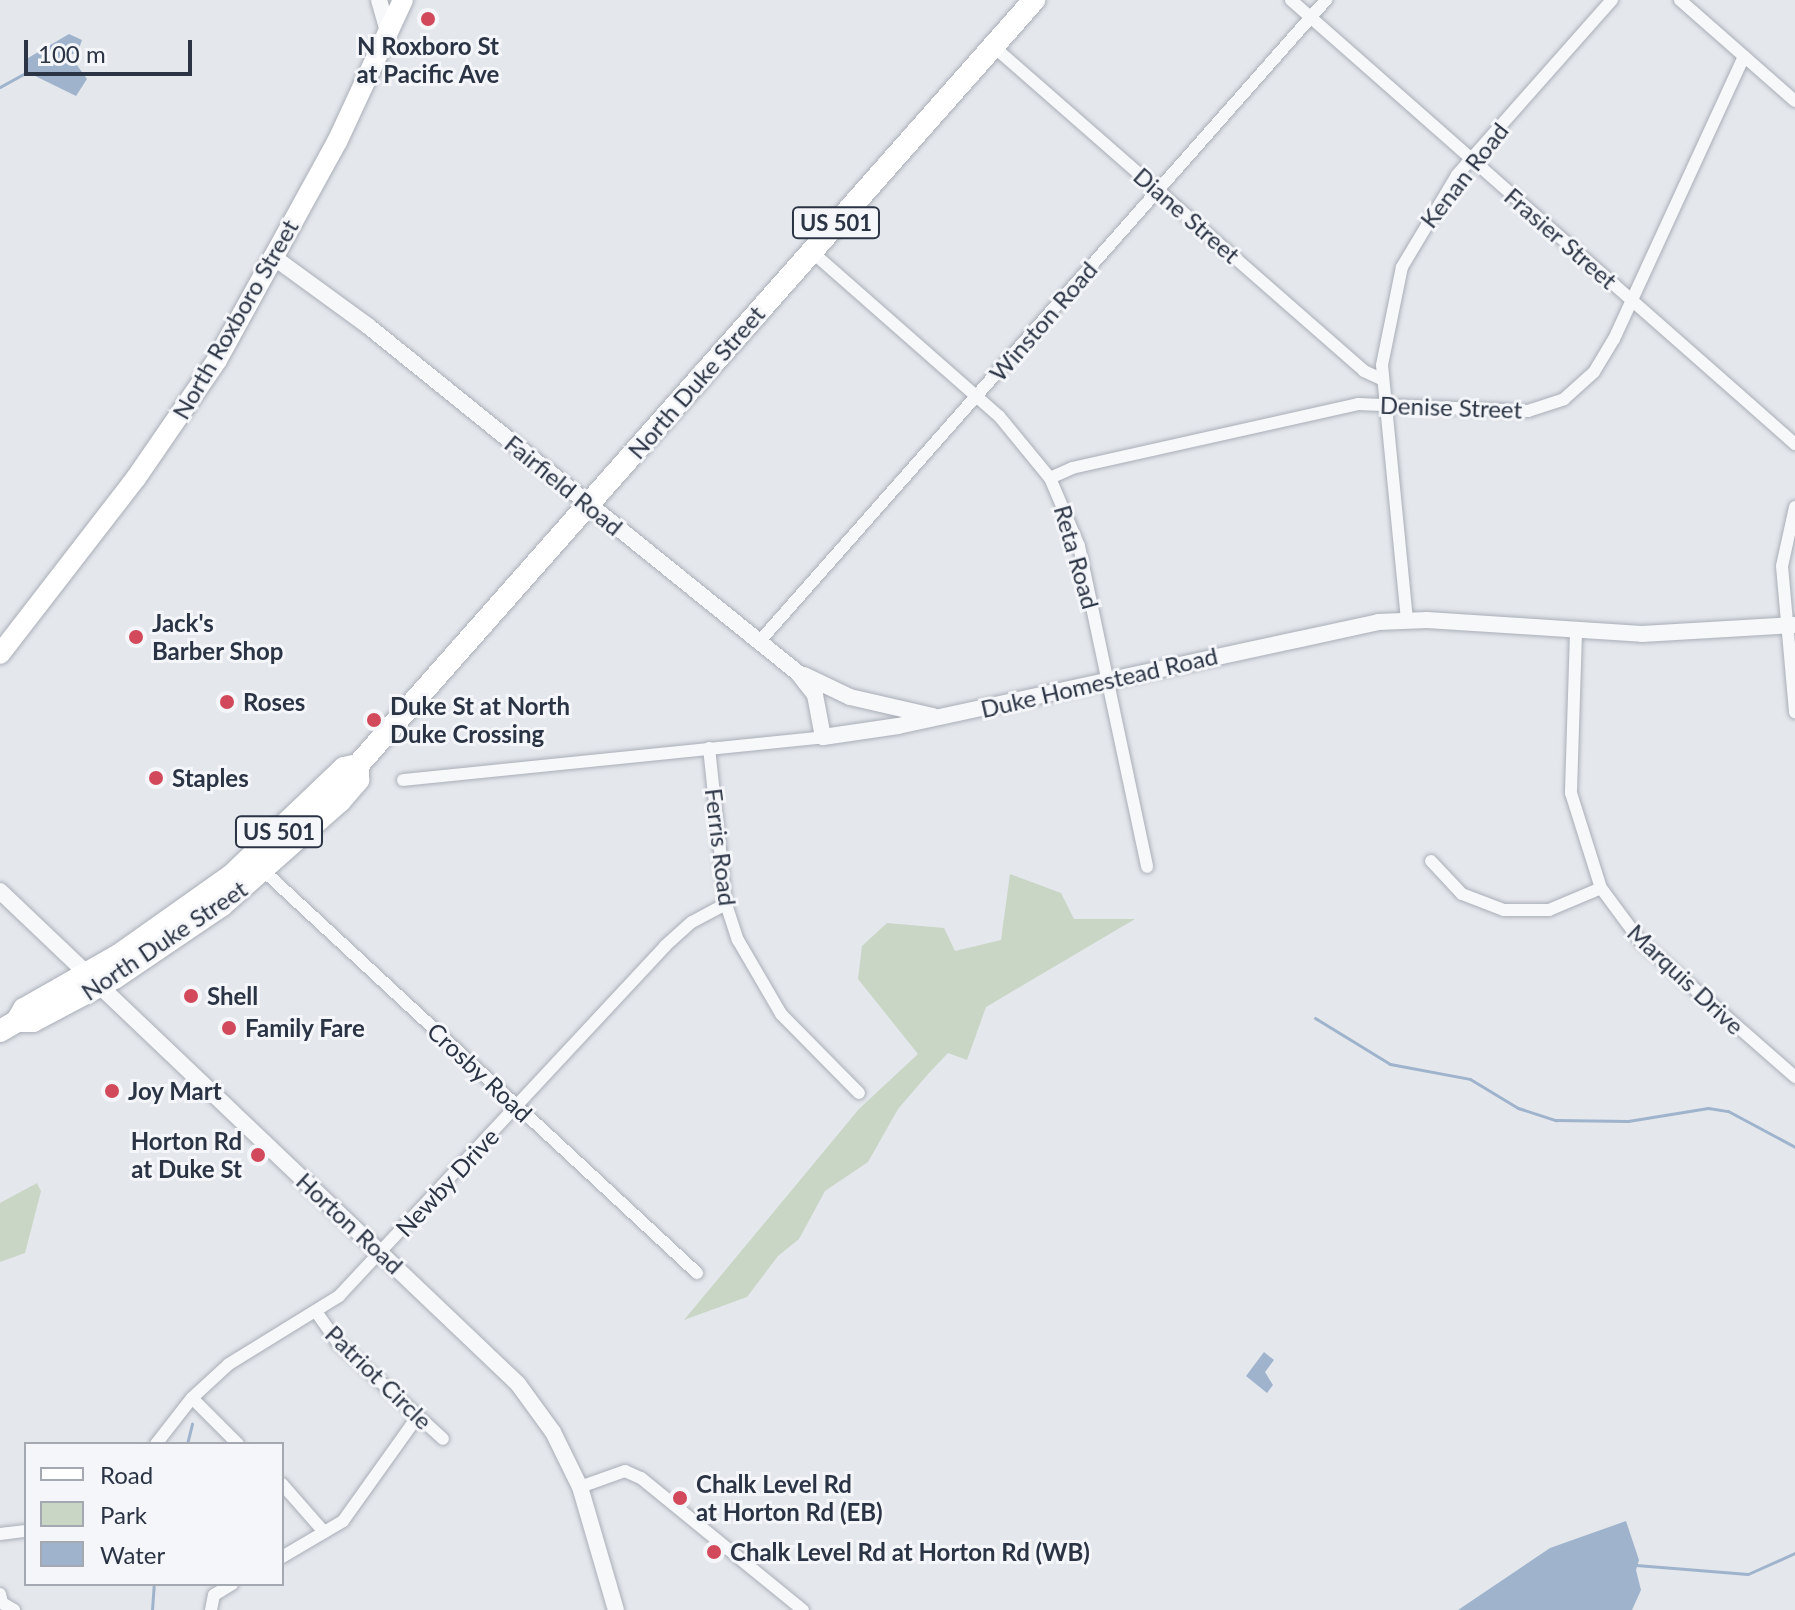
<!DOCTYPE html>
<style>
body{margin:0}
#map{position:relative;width:1795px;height:1610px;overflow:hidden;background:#e4e7ec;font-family:Lato,sans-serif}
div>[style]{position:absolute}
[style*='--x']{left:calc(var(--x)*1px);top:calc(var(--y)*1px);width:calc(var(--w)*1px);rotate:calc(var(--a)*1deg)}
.green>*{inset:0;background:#c9d6c5}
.water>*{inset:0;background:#9fb4cc}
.stream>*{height:3px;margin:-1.5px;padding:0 1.5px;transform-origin:1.5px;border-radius:1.5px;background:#9fb4cc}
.roads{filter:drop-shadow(0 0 2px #a9aeb7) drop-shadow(0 0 2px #a9aeb7)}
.minor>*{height:12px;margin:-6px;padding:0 6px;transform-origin:6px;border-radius:6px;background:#f7f8fa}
.tertiary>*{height:16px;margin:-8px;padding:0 8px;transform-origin:8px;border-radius:8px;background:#f7f8fa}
.primary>*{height:20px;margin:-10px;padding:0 10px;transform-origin:10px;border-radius:10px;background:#fff}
.trunk>*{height:22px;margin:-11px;padding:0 11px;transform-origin:11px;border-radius:11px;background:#fff}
.dots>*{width:22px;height:22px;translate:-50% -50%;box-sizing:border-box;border:4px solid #f4f6f9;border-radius:50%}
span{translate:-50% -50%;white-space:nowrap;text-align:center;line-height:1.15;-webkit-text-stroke:6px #f4f6f9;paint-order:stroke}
.shield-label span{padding:2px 6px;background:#f4f6f9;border:2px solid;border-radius:6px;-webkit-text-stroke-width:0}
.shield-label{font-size:22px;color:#2b3445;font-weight:700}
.poi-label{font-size:24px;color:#2b3445;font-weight:700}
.left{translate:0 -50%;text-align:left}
.right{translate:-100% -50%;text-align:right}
.street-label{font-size:24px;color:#2b3445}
.legend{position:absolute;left:24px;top:1442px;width:260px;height:144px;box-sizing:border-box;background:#f4f6f9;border:2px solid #a4a8b1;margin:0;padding:10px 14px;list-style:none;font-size:24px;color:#2b3445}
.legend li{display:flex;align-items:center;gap:16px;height:40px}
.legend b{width:40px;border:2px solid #a4a8b1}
.scale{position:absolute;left:24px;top:40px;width:168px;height:36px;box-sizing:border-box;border:4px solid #2b3445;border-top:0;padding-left:10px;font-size:24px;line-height:28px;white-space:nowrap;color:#2b3445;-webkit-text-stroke:6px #f4f6f9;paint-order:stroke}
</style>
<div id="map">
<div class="green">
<div style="clip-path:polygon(1010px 874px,1061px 893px,1074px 919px,1135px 919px,986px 1007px,967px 1060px,948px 1053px,929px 1073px,898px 1109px,868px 1162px,825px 1191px,799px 1239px,778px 1256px,747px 1297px,684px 1320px,859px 1109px,918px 1054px,858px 979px,862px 946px,887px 923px,944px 928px,955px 951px,1001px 940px)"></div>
<div style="clip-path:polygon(37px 1183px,41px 1191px,25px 1253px,0 1262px,0 1203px)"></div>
</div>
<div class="water">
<div style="clip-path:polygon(69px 34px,82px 40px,77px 54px,69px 54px,87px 79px,76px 96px,25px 71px,28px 58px)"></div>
<div style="clip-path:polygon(1264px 1352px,1274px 1360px,1265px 1372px,1273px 1385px,1267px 1393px,1246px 1376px)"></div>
<div style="clip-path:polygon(1626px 1521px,1639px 1560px,1636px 1570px,1641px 1590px,1632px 1610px,1458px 1610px,1550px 1548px)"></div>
</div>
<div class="stream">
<div style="--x:0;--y:87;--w:33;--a:-29"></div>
<div style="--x:1315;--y:1018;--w:88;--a:31.5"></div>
<div style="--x:1390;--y:1064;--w:81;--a:10.6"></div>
<div style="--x:1470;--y:1079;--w:56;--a:31.1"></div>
<div style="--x:1518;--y:1108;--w:40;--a:18"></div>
<div style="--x:1556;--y:1120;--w:72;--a:0.8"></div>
<div style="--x:1628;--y:1121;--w:81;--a:-9.2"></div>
<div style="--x:1708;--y:1108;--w:20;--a:9"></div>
<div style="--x:1728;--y:1111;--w:76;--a:28.2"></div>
<div style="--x:187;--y:1444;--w:21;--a:-76"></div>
<div style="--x:1636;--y:1565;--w:112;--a:4.6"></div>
<div style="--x:1748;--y:1574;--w:51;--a:-24.1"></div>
<div style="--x:152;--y:1610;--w:26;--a:-86"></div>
</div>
<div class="roads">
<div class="minor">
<div style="--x:1291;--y:0;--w:672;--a:41.38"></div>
<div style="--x:1680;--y:0;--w:153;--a:41.3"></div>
<div style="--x:993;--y:46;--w:493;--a:41.2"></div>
<div style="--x:1364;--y:371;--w:21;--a:25"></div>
<div style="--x:811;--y:251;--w:250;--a:41.3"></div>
<div style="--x:999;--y:416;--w:80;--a:50.6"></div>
<div style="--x:1050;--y:478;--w:74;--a:66.9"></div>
<div style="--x:1079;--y:546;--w:328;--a:78"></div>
<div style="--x:1050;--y:478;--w:24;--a:-24"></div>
<div style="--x:1072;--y:468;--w:293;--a:-12.6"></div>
<div style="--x:1358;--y:404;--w:170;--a:2.4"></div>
<div style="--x:1528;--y:411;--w:38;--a:-18"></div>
<div style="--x:1564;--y:399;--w:40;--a:-42"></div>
<div style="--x:1594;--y:372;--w:39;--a:-59"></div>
<div style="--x:1614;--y:339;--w:311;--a:-65.3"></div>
<div style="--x:1795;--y:507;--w:60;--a:102.4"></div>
<div style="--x:1782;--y:566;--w:147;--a:84.9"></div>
<div style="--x:1407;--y:620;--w:256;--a:-95.6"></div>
<div style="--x:1382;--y:365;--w:100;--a:-78.5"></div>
<div style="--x:1402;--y:267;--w:107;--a:-59.1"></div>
<div style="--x:1457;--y:175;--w:234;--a:-48.5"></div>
<div style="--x:1576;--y:632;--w:161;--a:91.8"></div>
<div style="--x:1571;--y:793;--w:100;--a:72.5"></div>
<div style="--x:1601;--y:888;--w:67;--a:53.5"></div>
<div style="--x:1641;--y:942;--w:205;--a:41.2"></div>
<div style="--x:759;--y:642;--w:857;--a:-48.55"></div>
<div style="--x:709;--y:748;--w:157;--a:83.8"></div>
<div style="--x:726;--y:904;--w:38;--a:72"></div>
<div style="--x:738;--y:940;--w:86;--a:59.8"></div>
<div style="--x:781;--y:1014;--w:111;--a:45.4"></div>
<div style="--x:403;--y:780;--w:422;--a:-5.8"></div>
<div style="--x:1431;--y:861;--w:45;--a:46.8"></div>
<div style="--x:1462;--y:894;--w:45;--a:20.9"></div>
<div style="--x:1504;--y:910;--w:45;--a:0"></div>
<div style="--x:1549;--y:910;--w:56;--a:-22.9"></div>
<div style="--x:264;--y:871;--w:591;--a:42.87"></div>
<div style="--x:317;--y:1313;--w:37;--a:55"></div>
<div style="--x:338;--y:1343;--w:142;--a:42.4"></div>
<div style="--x:192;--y:1398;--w:65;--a:45"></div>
<div style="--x:156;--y:1444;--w:58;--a:-52"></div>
<div style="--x:192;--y:1398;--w:50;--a:-42.6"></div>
<div style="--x:229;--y:1364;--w:129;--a:-31.7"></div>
<div style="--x:339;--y:1296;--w:478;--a:-47"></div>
<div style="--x:665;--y:946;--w:36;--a:-42"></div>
<div style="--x:692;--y:922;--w:38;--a:-28"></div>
<div style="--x:282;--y:1484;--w:64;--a:48.8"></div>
<div style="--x:580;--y:1487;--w:48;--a:-19.6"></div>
<div style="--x:625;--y:1471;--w:17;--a:24"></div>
<div style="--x:641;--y:1478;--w:209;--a:39.2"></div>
<div style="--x:0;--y:1534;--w:26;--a:-7"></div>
<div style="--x:282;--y:1557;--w:71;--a:-30.5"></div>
<div style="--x:343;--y:1521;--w:129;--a:-54.5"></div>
<div style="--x:0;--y:1594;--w:9;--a:77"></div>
<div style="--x:2;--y:1603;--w:14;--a:30"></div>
<div style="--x:211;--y:1610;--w:15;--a:-79"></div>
<div style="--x:214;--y:1595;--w:21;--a:-31"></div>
</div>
<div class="tertiary">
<div style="--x:379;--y:0;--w:35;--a:74"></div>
<div style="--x:272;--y:256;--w:119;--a:36.1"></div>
<div style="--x:368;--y:326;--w:553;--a:38.9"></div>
<div style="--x:798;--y:673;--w:28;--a:52"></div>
<div style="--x:815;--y:695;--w:43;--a:79.2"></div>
<div style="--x:823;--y:737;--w:76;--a:-8.3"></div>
<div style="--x:898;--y:726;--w:491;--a:-12.2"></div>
<div style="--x:1378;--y:622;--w:49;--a:-2.3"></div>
<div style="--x:1427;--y:620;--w:215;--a:3.7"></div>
<div style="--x:1642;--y:634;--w:153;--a:-3.4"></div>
<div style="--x:804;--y:675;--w:51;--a:25.6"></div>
<div style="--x:850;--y:697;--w:85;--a:12.9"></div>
<div style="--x:0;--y:891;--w:715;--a:43.58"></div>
<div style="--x:518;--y:1384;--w:59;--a:53.9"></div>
<div style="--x:553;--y:1432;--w:61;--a:63.9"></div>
<div style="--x:580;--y:1487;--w:128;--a:73.7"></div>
</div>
<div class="primary">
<div style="--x:0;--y:654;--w:222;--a:-52.3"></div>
<div style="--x:136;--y:478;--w:143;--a:-55.5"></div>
<div style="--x:217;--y:360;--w:249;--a:-61.2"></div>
<div style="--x:337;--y:142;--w:157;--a:-65.1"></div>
</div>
<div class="trunk">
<div style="--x:17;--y:1021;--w:14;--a:-60"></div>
<div style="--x:24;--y:1009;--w:109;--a:-29.6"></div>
<div style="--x:119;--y:955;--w:138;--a:-35.3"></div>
<div style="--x:232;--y:875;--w:155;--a:-43.7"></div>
<div style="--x:344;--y:768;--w:14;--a:-12"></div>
<div style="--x:358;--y:765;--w:1021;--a:-48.53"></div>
<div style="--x:0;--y:1031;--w:20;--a:-30"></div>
<div style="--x:17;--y:1021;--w:16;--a:0"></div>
<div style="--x:33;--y:1021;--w:94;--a:-27.9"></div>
<div style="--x:116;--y:977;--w:127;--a:-34.1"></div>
<div style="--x:221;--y:906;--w:159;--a:-41.4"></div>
<div style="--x:340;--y:801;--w:28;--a:-49"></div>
<div style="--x:358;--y:780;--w:15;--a:-90"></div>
</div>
</div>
<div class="dots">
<div style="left:428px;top:19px;background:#d1495b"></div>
<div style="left:136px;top:637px;background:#d1495b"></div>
<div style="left:227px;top:702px;background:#d1495b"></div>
<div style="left:374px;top:720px;background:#d1495b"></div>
<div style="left:156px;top:778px;background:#d1495b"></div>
<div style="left:191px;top:996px;background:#d1495b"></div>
<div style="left:229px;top:1028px;background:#d1495b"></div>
<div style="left:112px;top:1091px;background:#d1495b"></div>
<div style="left:258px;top:1155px;background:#d1495b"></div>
<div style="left:680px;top:1498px;background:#d1495b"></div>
<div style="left:714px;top:1552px;background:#d1495b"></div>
</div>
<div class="shield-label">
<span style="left:836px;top:223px">US 501</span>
<span style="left:279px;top:832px">US 501</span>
</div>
<div class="poi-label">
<span style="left:428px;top:60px">N Roxboro St<br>at Pacific Ave</span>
<span class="left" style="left:152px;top:637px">Jack's<br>Barber Shop</span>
<span class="left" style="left:243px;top:702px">Roses</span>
<span class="left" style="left:390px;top:720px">Duke St at North<br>Duke Crossing</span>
<span class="left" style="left:172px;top:778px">Staples</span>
<span class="left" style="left:207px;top:996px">Shell</span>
<span class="left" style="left:245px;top:1028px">Family Fare</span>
<span class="left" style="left:128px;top:1091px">Joy Mart</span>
<span class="right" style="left:242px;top:1155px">Horton Rd<br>at Duke St</span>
<span class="left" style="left:696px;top:1498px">Chalk Level Rd<br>at Horton Rd (EB)</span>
<span class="left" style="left:730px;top:1552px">Chalk Level Rd at Horton Rd (WB)</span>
</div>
<div class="street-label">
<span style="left:1464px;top:175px;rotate:-52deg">Kenan Road</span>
<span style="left:1187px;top:215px;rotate:41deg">Diane Street</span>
<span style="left:1561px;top:238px;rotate:41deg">Frasier Street</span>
<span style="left:235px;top:319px;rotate:-60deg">North Roxboro Street</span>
<span style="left:1043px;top:321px;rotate:-49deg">Winston Road</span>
<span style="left:696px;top:382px;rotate:-49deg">North Duke Street</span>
<span style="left:1451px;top:407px;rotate:2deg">Denise Street</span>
<span style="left:564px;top:485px;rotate:39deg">Fairfield Road</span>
<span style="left:1077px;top:557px;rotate:74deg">Reta Road</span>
<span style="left:1099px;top:682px;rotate:-13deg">Duke Homestead Road</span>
<span style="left:721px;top:847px;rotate:83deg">Ferris Road</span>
<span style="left:164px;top:940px;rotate:-34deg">North Duke Street</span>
<span style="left:1686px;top:979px;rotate:43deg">Marquis Drive</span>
<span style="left:480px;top:1072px;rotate:43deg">Crosby Road</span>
<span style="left:447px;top:1182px;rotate:-47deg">Newby Drive</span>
<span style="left:350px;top:1223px;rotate:43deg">Horton Road</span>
<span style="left:379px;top:1377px;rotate:44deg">Patriot Circle</span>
</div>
<ul class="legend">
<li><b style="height:10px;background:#fff"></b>Road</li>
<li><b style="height:22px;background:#c9d6c5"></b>Park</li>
<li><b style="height:22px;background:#9fb4cc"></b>Water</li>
</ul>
<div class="scale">100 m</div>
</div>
